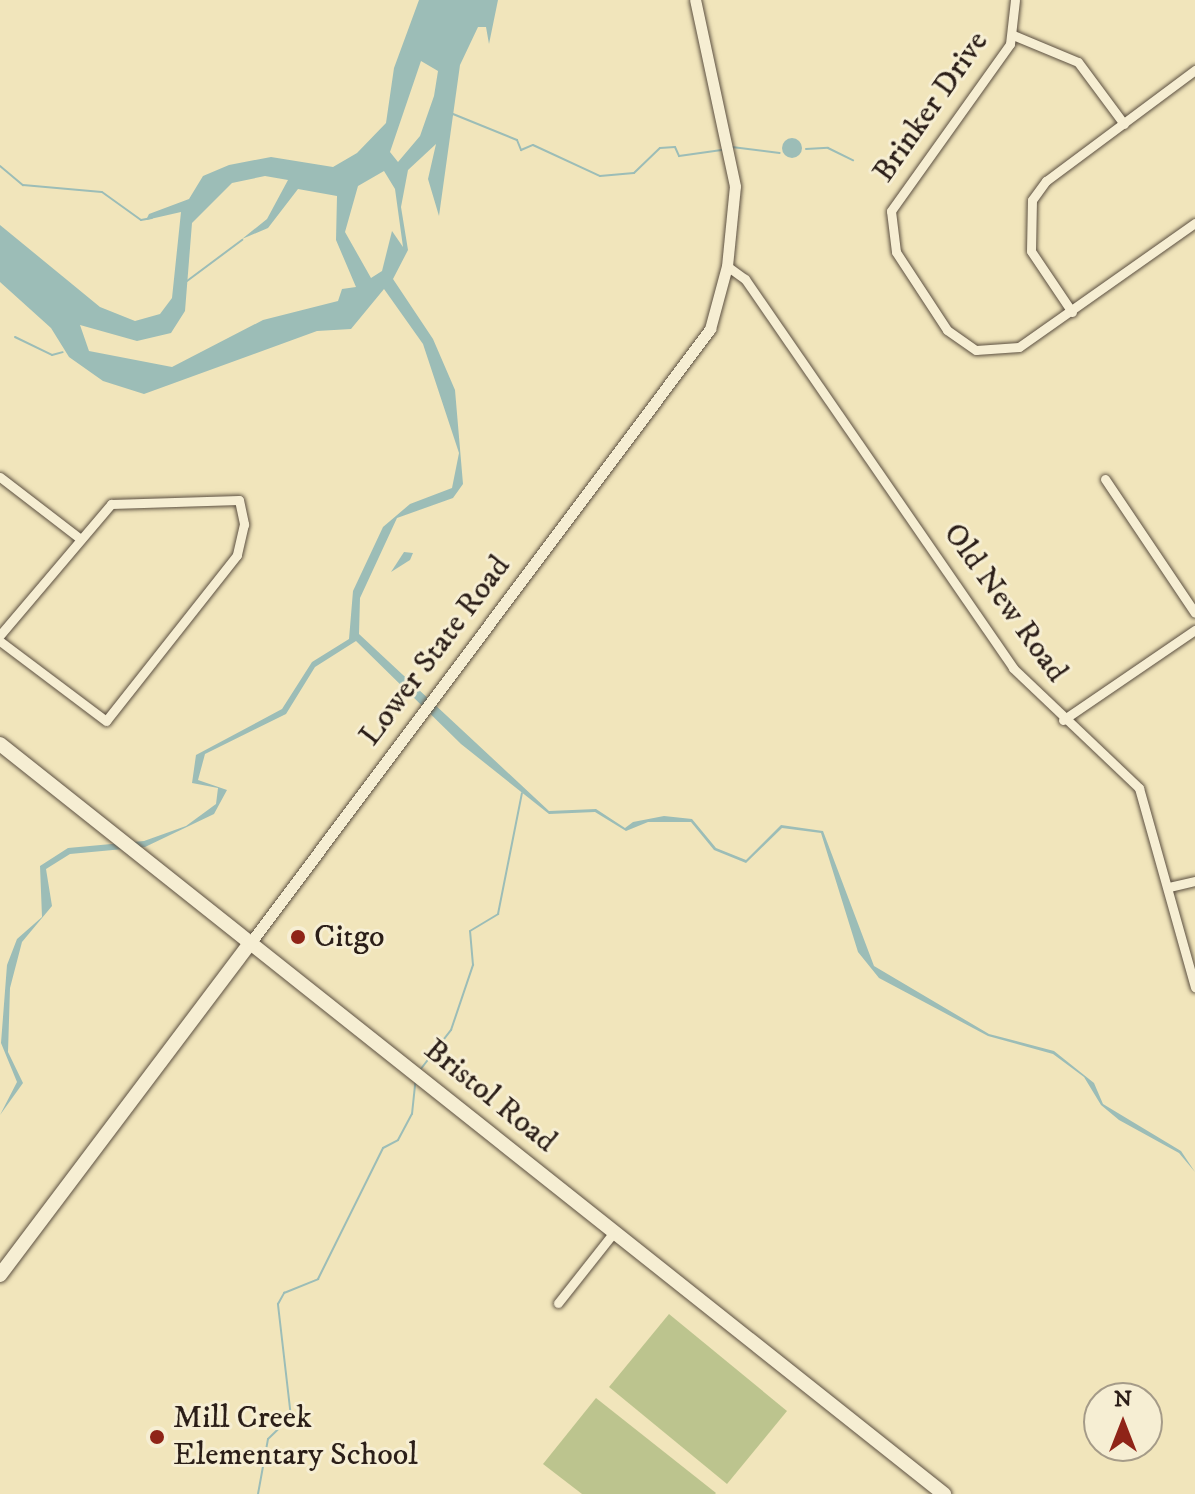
<!DOCTYPE html>
<style>
body{margin:0}
#map{position:relative;width:1195px;height:1494px;overflow:hidden;background:#f1e5bb;font-family:"IM FELL DW Pica",serif}
div>[style]{position:absolute}
[style*='--x']{left:calc(var(--x)*1px);top:calc(var(--y)*1px);width:calc(var(--w)*1px);rotate:calc(var(--a)*1deg)}
.green>*{inset:0;background:#bcc48e}
.water>*{inset:0;background:#9cbdb7}
.round{border-radius:50%}
.stream>*{height:2px;margin:-1px;padding:0 1px;transform-origin:1px;border-radius:1px;background:#9cbdb7}
.roads{filter:drop-shadow(0 0 2px #5c5041) drop-shadow(0 0 2px #5c5041)}
.minor>*{height:9px;margin:-4.5px;padding:0 4.5px;transform-origin:4.5px;border-radius:4.5px;background:#f6eed3}
.tertiary>*{height:11px;margin:-5.5px;padding:0 5.5px;transform-origin:5.5px;border-radius:5.5px;background:#f6eed3}
.secondary>*{height:14px;margin:-7px;padding:0 7px;transform-origin:7px;border-radius:7px;background:#f6eed3}
.dots>*{width:22px;height:22px;translate:-50% -50%;box-sizing:border-box;border:4px solid #f6eed3;border-radius:50%}
span{translate:-50% -50%;white-space:nowrap;text-align:center;line-height:1.15;-webkit-text-stroke:6px #f6eed3;paint-order:stroke}
.street-label{font-size:32px;color:#2b1e18}
.poi-label{font-size:32px;color:#2b1e18}
.left{translate:0 -50%;text-align:left}
.north{position:absolute;left:1083px;top:1382px;width:80px;height:80px;box-sizing:border-box;background:#f6eed3;border:2px solid #a59b88;border-radius:50%;rotate:0deg;font-size:22px;font-weight:700;line-height:32px;text-align:center;color:#2b1e18}
.north::after{content:'';display:block;margin:auto;width:28px;height:36px;background:#8f2418;clip-path:polygon(50% 0,100% 100%,50% 72%,0 100%)}
</style>
<div id="map">
<div class="green">
<div style="clip-path:polygon(669px 1314px,787px 1411px,727px 1484px,609px 1387px)"></div>
<div style="clip-path:polygon(596px 1398px,716px 1493px,715px 1494px,582px 1494px,543px 1464px)"></div>
</div>
<div class="water">
<div style="clip-path:polygon(evenodd,419px 0,498px 0,489px 44px,486px 27px,478px 27px,460px 65px,439px 216px,428px 179px,436px 144px,408px 170px,401px 207px,408px 250px,393px 279px,433px 339px,455px 390px,463px 484px,453px 498px,397px 518px,360px 598px,359px 634px,549px 811px,596px 809px,625px 828px,633px 822px,664px 816px,692px 819px,716px 848px,746px 860px,781px 825px,823px 831px,874px 966px,989px 1034px,1054px 1051px,1094px 1083px,1103px 1104px,1181px 1151px,1195px 1172px,1179px 1153px,1119px 1120px,1101px 1105px,1084px 1077px,1053px 1054px,988px 1036px,879px 978px,858px 952px,821px 833px,782px 828px,746px 863px,714px 850px,691px 822px,648px 822px,626px 831px,595px 812px,549px 814px,461px 744px,356px 641px,315px 667px,286px 714px,205px 754px,198px 780px,227px 790px,214px 814px,145px 847px,70px 854px,46px 869px,52px 906px,22px 942px,10px 988px,8px 1052px,23px 1083px,0 1115px,17px 1082px,1px 1043px,7px 965px,17px 939px,42px 917px,40px 866px,68px 848px,144px 841px,186px 826px,216px 804px,218px 788px,192px 783px,196px 755px,282px 709px,312px 662px,349px 639px,353px 591px,383px 527px,410px 504px,452px 488px,459px 453px,423px 344px,384px 289px,351px 329px,317px 331px,144px 394px,103px 381px,69px 357px,51px 328px,0 282px,0 225px,100px 307px,135px 321px,160px 314px,172px 298px,181px 212px,146px 220px,149px 214px,189px 199px,203px 176px,229px 165px,271px 157px,333px 167px,357px 153px,386px 123px,394px 68px,419px 0,421px 61px,438px 71px,434px 96px,420px 136px,398px 162px,390px 152px,421px 61px,419px 0,384px 171px,395px 189px,403px 247px,392px 231px,382px 271px,371px 278px,345px 232px,358px 186px,384px 171px,419px 0,265px 176px,288px 180px,267px 219px,242px 239px,268px 228px,298px 189px,337px 196px,336px 240px,356px 287px,342px 289px,338px 301px,263px 320px,172px 367px,89px 351px,80px 325px,137px 341px,171px 333px,185px 311px,192px 223px,232px 183px,265px 176px)"></div>
<div class="round" style="left:782px;top:138px;width:20px;height:20px"></div>
<div style="clip-path:polygon(404px 552px,413px 553px,410px 560px,391px 572px)"></div>
</div>
<div class="stream">
<div style="--x:453;--y:114;--w:69;--a:22.1"></div>
<div style="--x:517;--y:140;--w:11;--a:68"></div>
<div style="--x:521;--y:150;--w:13;--a:-23"></div>
<div style="--x:533;--y:145;--w:74;--a:24.8"></div>
<div style="--x:600;--y:176;--w:34;--a:-5"></div>
<div style="--x:634;--y:173;--w:36;--a:-44"></div>
<div style="--x:660;--y:148;--w:15;--a:-4"></div>
<div style="--x:675;--y:147;--w:10;--a:66"></div>
<div style="--x:679;--y:156;--w:43;--a:-7.9"></div>
<div style="--x:732;--y:147;--w:48;--a:7.1"></div>
<div style="--x:806;--y:149;--w:22;--a:-3"></div>
<div style="--x:828;--y:148;--w:28;--a:26"></div>
<div style="--x:0;--y:166;--w:30;--a:40"></div>
<div style="--x:23;--y:185;--w:79;--a:5.1"></div>
<div style="--x:102;--y:192;--w:48;--a:35.7"></div>
<div style="--x:141;--y:220;--w:11;--a:-10"></div>
<div style="--x:187;--y:281;--w:69;--a:-36.7"></div>
<div style="--x:15;--y:337;--w:41;--a:25.9"></div>
<div style="--x:52;--y:355;--w:11;--a:-15"></div>
<div style="--x:420;--y:1070;--w:51;--a:-52.2"></div>
<div style="--x:451;--y:1030;--w:69;--a:-71.3"></div>
<div style="--x:473;--y:965;--w:34;--a:-95"></div>
<div style="--x:470;--y:931;--w:33;--a:-31"></div>
<div style="--x:498;--y:914;--w:123;--a:-78.8"></div>
<div style="--x:258;--y:1494;--w:56;--a:-79.7"></div>
<div style="--x:268;--y:1439;--w:32;--a:-44"></div>
<div style="--x:291;--y:1417;--w:114;--a:-96.6"></div>
<div style="--x:278;--y:1304;--w:13;--a:-61"></div>
<div style="--x:284;--y:1293;--w:37;--a:-22"></div>
<div style="--x:318;--y:1279;--w:146;--a:-63.6"></div>
<div style="--x:383;--y:1148;--w:17;--a:-28"></div>
<div style="--x:398;--y:1140;--w:30;--a:-62"></div>
<div style="--x:412;--y:1114;--w:31;--a:-84"></div>
</div>
<div class="roads">
<div class="minor">
<div style="--x:1015;--y:0;--w:44;--a:96.5"></div>
<div style="--x:1010;--y:44;--w:205;--a:125.5"></div>
<div style="--x:891;--y:211;--w:41;--a:83"></div>
<div style="--x:896;--y:252;--w:93;--a:56.8"></div>
<div style="--x:947;--y:330;--w:35;--a:35"></div>
<div style="--x:976;--y:350;--w:43;--a:-4"></div>
<div style="--x:1019;--y:347;--w:215;--a:-35.2"></div>
<div style="--x:1013;--y:35;--w:70;--a:22.6"></div>
<div style="--x:1078;--y:62;--w:77;--a:53.4"></div>
<div style="--x:727;--y:266;--w:22;--a:36"></div>
<div style="--x:745;--y:279;--w:472;--a:55.4"></div>
<div style="--x:1013;--y:668;--w:174;--a:43.6"></div>
<div style="--x:1139;--y:788;--w:207;--a:74.3"></div>
<div style="--x:1072;--y:312;--w:73;--a:-123.9"></div>
<div style="--x:1031;--y:251;--w:51;--a:-88.9"></div>
<div style="--x:1032;--y:200;--w:24;--a:-54"></div>
<div style="--x:1046;--y:181;--w:186;--a:-36.7"></div>
<div style="--x:0;--y:477;--w:98;--a:37.6"></div>
<div style="--x:1105;--y:479;--w:161;--a:56.1"></div>
<div style="--x:0;--y:635;--w:172;--a:-49.7"></div>
<div style="--x:111;--y:504;--w:128;--a:-1.8"></div>
<div style="--x:239;--y:500;--w:25;--a:78"></div>
<div style="--x:244;--y:524;--w:32;--a:103"></div>
<div style="--x:237;--y:555;--w:211;--a:128.3"></div>
<div style="--x:106;--y:721;--w:133;--a:-143"></div>
<div style="--x:1063;--y:720;--w:160;--a:-34.3"></div>
<div style="--x:1169;--y:887;--w:27;--a:-13"></div>
<div style="--x:558;--y:1303;--w:90;--a:-51.7"></div>
</div>
<div class="tertiary">
<div style="--x:251;--y:942;--w:766;--a:-53.17"></div>
<div style="--x:710;--y:329;--w:65;--a:-74.9"></div>
<div style="--x:727;--y:266;--w:80;--a:-84.3"></div>
<div style="--x:735;--y:186;--w:190;--a:-102.1"></div>
</div>
<div class="secondary">
<div style="--x:0;--y:744;--w:1206;--a:38.47"></div>
<div style="--x:0;--y:1275;--w:417;--a:-53"></div>
</div>
</div>
<div class="dots">
<div style="left:298px;top:937px;background:#8f2418"></div>
<div style="left:157px;top:1437px;background:#8f2418"></div>
</div>
<div class="street-label">
<span style="left:931px;top:107px;rotate:-55deg">Brinker Drive</span>
<span style="left:1005px;top:603px;rotate:54deg">Old New Road</span>
<span style="left:435px;top:651px;rotate:-53deg">Lower State Road</span>
<span style="left:490px;top:1096px;rotate:39deg">Bristol Road</span>
</div>
<div class="poi-label">
<span class="left" style="left:314px;top:937px">Citgo</span>
<span class="left" style="left:173px;top:1437px">Mill Creek<br>Elementary School</span>
</div>
<div class="north">N</div>
</div>
